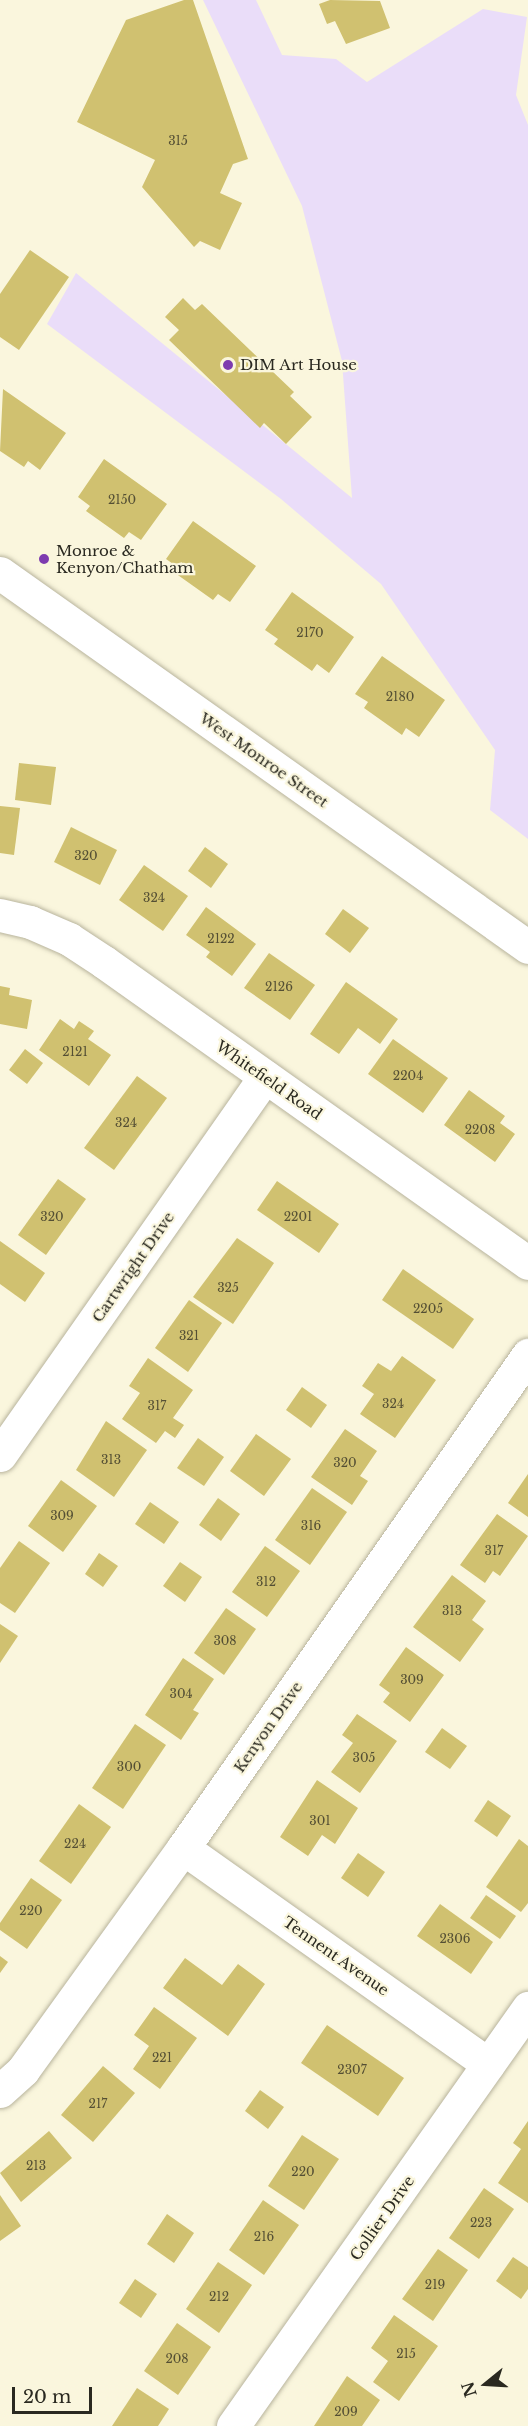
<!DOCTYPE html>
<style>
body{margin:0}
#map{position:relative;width:528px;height:2426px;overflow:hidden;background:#faf6dd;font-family:"Libre Baskerville",serif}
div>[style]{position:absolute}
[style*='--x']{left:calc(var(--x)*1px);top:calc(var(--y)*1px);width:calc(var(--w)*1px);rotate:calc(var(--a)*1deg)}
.green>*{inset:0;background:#eaddf9}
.building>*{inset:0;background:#d0c170}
.roads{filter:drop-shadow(0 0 2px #b8b49d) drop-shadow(0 0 2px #b8b49d)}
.minor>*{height:33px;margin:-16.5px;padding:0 16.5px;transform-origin:16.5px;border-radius:16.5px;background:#fff}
.dots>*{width:16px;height:16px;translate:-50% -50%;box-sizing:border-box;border:3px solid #faf6dd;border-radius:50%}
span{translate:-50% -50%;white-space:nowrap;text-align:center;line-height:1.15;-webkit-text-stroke:4.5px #faf6dd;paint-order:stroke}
.number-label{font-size:12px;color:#544f34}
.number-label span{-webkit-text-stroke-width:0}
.poi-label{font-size:15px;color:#2a2920}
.left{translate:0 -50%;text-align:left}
.street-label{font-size:15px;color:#2a2920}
.north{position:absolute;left:456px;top:2354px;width:60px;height:60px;-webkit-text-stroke:4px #faf6dd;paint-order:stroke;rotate:252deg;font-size:16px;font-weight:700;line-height:24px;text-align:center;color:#2a2920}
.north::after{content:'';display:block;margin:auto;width:21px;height:27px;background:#2a2920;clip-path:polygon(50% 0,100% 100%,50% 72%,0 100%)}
.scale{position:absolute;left:12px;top:2387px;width:80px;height:27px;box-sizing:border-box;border:3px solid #2a2920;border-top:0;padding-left:8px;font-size:18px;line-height:21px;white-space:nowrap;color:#2a2920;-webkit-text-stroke:4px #faf6dd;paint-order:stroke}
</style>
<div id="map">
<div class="green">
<div style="clip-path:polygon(203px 0,256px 0,282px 55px,336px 59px,367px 82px,483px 9px,527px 17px,516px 95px,528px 125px,528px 839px,490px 810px,495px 750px,381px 584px,281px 499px,47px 324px,76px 273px,352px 498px,342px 361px,302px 206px)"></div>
</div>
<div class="building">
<div style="clip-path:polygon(184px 0,193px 0,248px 159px,233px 164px,220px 193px,242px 203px,220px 250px,200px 241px,194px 247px,142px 187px,155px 160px,77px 122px,126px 20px)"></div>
<div style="clip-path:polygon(330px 0,380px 1px,390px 28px,346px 44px,335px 21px,327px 24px,319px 4px)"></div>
<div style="clip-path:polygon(30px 250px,69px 277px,19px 350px,0 337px,0 294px)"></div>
<div style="clip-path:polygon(183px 298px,195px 310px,202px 304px,294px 392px,290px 396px,312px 417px,286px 444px,264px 423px,260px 428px,169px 340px,179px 330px,165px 317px)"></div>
<div style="clip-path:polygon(3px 389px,66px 433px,40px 470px,28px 461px,24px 467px,0 451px)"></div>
<div style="clip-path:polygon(104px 459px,167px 504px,141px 540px,129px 532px,124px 538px,86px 511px,90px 506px,78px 497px)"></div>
<div style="clip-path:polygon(193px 521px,256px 566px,230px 602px,218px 594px,213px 600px,175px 573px,179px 568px,166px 559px)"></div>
<div style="clip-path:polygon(292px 592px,354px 637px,329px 673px,317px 664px,312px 671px,274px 644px,278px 639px,265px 630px)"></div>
<div style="clip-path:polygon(382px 656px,445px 700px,419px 737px,406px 728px,402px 735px,364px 708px,368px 702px,355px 694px)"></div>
<div style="clip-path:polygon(19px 763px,56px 767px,51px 805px,15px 800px)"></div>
<div style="clip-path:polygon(0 806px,20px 808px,14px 855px,0 853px)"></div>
<div style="clip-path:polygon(71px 827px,117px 850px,100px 885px,54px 862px)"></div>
<div style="clip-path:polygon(205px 847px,228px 864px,211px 888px,188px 871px)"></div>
<div style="clip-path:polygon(144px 865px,188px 896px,163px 931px,119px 900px)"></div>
<div style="clip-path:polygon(206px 907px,256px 944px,232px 976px,206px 957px,210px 952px,186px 935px)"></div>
<div style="clip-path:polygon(343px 909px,369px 928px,350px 953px,325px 934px)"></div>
<div style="clip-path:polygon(269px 953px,315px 985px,290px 1020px,244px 988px)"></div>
<div style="clip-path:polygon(346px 982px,398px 1019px,380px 1044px,358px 1028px,339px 1054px,310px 1034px)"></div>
<div style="clip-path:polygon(0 986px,10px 988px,9px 995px,32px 1000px,27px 1029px,0 1024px)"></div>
<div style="clip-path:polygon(60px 1019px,74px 1029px,79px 1021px,94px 1031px,88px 1039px,111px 1055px,89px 1086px,39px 1050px)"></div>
<div style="clip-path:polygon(393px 1039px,448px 1078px,423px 1113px,368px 1074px)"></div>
<div style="clip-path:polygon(25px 1049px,43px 1063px,27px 1084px,9px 1070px)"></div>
<div style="clip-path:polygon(137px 1076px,167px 1098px,114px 1170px,84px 1148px)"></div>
<div style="clip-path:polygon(469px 1090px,505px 1116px,500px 1123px,515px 1134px,495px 1162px,444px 1125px)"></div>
<div style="clip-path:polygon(58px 1179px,86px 1199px,46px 1255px,18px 1235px)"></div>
<div style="clip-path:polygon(277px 1181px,339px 1224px,319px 1253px,257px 1210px)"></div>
<div style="clip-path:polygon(237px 1238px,274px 1263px,233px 1324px,193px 1297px)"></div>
<div style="clip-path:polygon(0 1241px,45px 1273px,25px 1302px,0 1284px)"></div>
<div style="clip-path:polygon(403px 1269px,474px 1319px,453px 1349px,382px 1300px)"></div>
<div style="clip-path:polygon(189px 1300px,222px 1323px,188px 1372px,155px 1348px)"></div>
<div style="clip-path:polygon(402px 1356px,436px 1380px,395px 1438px,360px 1414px,374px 1394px,362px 1386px,378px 1363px,391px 1371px)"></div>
<div style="clip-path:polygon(148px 1358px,193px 1390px,173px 1418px,184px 1425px,175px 1438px,165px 1431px,156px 1443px,122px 1419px,140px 1393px,129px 1386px)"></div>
<div style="clip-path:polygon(302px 1387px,327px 1405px,311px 1428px,286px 1410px)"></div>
<div style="clip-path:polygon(106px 1421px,147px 1450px,114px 1497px,76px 1470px)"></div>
<div style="clip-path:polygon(345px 1429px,377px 1451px,360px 1476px,368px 1481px,352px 1505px,311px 1477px)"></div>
<div style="clip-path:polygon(256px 1434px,291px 1459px,264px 1496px,230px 1471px)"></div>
<div style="clip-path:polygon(198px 1438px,224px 1457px,204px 1486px,177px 1468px)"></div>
<div style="clip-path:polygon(528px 1474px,528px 1517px,508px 1503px)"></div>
<div style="clip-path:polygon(61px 1480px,97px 1506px,63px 1552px,28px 1526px)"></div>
<div style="clip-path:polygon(312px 1488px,347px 1512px,310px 1565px,275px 1540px)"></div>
<div style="clip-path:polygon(218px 1498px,240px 1514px,221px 1541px,199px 1525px)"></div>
<div style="clip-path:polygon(150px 1502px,179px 1522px,164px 1544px,135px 1524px)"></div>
<div style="clip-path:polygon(497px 1514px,528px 1536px,500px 1576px,493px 1571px,485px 1583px,460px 1565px)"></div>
<div style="clip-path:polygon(19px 1541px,50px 1563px,15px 1613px,0 1603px,0 1568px)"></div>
<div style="clip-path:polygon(265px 1546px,300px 1571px,267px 1617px,232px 1592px)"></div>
<div style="clip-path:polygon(99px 1553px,118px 1566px,103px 1587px,85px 1574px)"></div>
<div style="clip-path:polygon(180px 1562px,202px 1577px,185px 1602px,163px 1586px)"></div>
<div style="clip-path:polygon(452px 1575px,486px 1601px,472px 1620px,484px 1629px,460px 1662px,413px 1627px)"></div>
<div style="clip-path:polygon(226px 1608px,256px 1629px,224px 1675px,194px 1653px)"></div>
<div style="clip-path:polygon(0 1624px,18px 1636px,0 1663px)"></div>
<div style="clip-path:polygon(406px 1647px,444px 1675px,410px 1722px,383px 1702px,390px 1693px,379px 1685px)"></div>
<div style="clip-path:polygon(183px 1658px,214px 1679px,193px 1710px,199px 1713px,181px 1740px,145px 1715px)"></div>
<div style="clip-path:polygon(357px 1714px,397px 1741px,360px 1793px,331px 1772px,353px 1743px,342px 1735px)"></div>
<div style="clip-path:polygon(135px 1724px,166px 1745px,123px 1809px,92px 1788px)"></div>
<div style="clip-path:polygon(442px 1728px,467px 1746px,450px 1769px,425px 1752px)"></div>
<div style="clip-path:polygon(317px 1780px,358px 1808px,335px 1844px,322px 1835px,308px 1856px,280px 1837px)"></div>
<div style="clip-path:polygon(488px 1800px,511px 1816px,497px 1837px,474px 1821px)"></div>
<div style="clip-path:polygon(79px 1804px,111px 1827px,71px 1884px,39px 1861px)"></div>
<div style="clip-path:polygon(519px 1839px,528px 1846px,528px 1903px,521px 1912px,486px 1887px)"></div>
<div style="clip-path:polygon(358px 1853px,385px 1872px,368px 1897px,341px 1878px)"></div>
<div style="clip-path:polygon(31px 1878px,62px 1900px,27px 1949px,0 1930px,0 1923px)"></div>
<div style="clip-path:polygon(486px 1895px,516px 1916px,500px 1939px,470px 1918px)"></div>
<div style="clip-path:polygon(440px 1904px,493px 1942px,471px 1974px,417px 1936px)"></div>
<div style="clip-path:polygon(0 1956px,8px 1962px,0 1973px)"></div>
<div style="clip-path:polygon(185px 1958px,222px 1985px,238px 1964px,265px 1984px,228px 2036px,163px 1988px)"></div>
<div style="clip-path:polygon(154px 2007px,197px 2038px,160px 2089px,133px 2069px,149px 2046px,134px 2035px)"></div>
<div style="clip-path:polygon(327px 2025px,404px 2078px,378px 2116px,301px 2063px)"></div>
<div style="clip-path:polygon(103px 2066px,135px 2093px,93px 2142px,61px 2115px)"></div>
<div style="clip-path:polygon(260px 2090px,284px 2107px,268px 2129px,245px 2111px)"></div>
<div style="clip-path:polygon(528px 2121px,528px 2203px,498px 2183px,521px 2149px,513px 2143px)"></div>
<div style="clip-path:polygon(49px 2131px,72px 2158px,21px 2202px,0 2173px)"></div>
<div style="clip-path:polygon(302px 2135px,339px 2159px,304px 2210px,268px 2186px)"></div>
<div style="clip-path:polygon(484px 2188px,514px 2209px,479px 2259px,449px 2238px)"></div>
<div style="clip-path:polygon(0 2195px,21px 2226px,0 2241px)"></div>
<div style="clip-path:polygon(263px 2200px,299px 2225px,264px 2275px,229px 2250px)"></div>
<div style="clip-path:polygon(167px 2214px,194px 2233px,174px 2263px,147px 2244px)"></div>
<div style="clip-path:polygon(438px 2249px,468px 2270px,433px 2321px,402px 2299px)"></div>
<div style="clip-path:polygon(513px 2257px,528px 2267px,528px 2289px,521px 2299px,496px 2281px)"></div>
<div style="clip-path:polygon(218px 2262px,252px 2285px,219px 2333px,186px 2309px)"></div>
<div style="clip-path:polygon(135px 2279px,157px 2294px,141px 2318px,119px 2303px)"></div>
<div style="clip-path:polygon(394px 2315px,438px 2346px,399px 2401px,373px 2382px,388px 2361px,371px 2348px)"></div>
<div style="clip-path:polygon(177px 2323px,211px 2347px,178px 2395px,144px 2371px)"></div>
<div style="clip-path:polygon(347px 2376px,380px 2400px,362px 2426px,314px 2426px)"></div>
<div style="clip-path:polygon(137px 2388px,169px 2409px,158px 2426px,112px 2426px)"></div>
</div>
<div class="roads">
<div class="minor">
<div style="--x:0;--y:573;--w:647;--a:35.31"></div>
<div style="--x:0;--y:915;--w:31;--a:13"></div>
<div style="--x:30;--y:922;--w:43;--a:23.6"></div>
<div style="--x:69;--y:939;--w:42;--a:33.3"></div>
<div style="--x:104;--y:962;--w:520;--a:35.37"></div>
<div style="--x:0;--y:1455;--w:462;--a:-55"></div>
<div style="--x:183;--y:1848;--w:374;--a:35.3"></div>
<div style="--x:0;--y:2091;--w:31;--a:-42"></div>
<div style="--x:23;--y:2070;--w:274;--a:-54.2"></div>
<div style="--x:183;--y:1848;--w:602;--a:-55.02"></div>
<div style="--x:233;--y:2426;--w:512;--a:-54.79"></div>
</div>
</div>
<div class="dots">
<div style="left:228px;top:365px;background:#7d3baf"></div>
<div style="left:44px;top:559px;background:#7d3baf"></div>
</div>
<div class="number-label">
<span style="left:178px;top:141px">315</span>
<span style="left:122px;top:500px">2150</span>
<span style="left:310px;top:633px">2170</span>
<span style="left:400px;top:697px">2180</span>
<span style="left:86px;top:856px">320</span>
<span style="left:154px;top:898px">324</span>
<span style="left:221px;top:939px">2122</span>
<span style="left:279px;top:987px">2126</span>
<span style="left:75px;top:1052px">2121</span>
<span style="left:408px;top:1076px">2204</span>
<span style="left:126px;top:1123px">324</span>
<span style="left:480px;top:1130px">2208</span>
<span style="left:52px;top:1217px">320</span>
<span style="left:298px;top:1217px">2201</span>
<span style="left:228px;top:1288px">325</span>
<span style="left:428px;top:1309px">2205</span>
<span style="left:189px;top:1336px">321</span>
<span style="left:393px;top:1404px">324</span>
<span style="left:157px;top:1406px">317</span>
<span style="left:111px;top:1460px">313</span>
<span style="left:345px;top:1463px">320</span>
<span style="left:62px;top:1516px">309</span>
<span style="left:311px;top:1526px">316</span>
<span style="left:494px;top:1551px">317</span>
<span style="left:266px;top:1582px">312</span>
<span style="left:452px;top:1611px">313</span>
<span style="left:225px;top:1641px">308</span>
<span style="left:412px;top:1680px">309</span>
<span style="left:181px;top:1694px">304</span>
<span style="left:364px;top:1758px">305</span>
<span style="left:129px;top:1767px">300</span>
<span style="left:320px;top:1821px">301</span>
<span style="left:75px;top:1844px">224</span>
<span style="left:31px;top:1911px">220</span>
<span style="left:455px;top:1939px">2306</span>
<span style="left:162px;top:2058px">221</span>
<span style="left:352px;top:2070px">2307</span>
<span style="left:98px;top:2104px">217</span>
<span style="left:36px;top:2166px">213</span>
<span style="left:303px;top:2172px">220</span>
<span style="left:481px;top:2223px">223</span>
<span style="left:264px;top:2237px">216</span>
<span style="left:435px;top:2285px">219</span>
<span style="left:219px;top:2297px">212</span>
<span style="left:406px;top:2354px">215</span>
<span style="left:177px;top:2359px">208</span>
<span style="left:346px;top:2412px">209</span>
</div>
<div class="poi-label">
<span class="left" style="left:240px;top:365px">DIM Art House</span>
<span class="left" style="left:56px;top:559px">Monroe &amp;<br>Kenyon/Chatham</span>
</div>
<div class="street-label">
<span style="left:264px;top:760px;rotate:35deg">West Monroe Street</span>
<span style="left:269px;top:1080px;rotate:35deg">Whitefield Road</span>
<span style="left:133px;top:1267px;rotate:-55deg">Cartwright Drive</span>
<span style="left:268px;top:1727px;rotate:-55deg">Kenyon Drive</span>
<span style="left:336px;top:1956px;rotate:35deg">Tennent Avenue</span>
<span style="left:382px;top:2218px;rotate:-55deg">Collier Drive</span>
</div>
<div class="north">N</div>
<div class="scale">20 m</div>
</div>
